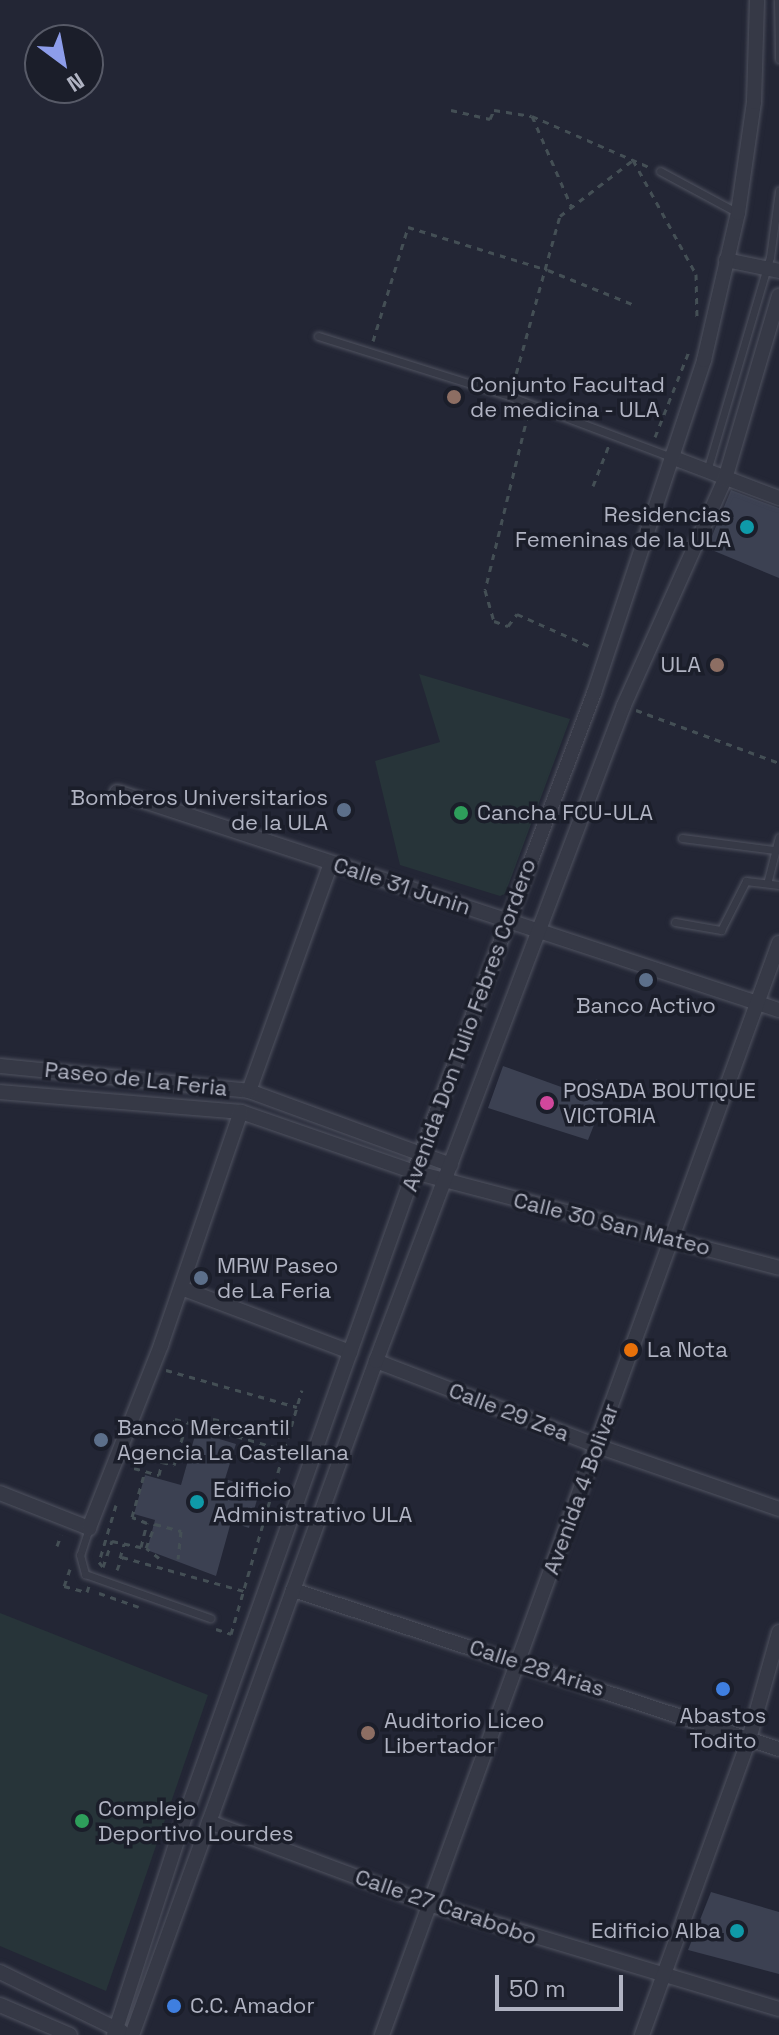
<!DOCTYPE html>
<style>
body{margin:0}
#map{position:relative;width:779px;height:2035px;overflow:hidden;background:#232635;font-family:"Space Grotesk",sans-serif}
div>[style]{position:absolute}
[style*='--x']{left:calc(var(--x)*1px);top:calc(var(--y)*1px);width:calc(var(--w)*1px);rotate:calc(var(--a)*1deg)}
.green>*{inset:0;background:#273439}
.building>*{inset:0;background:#3c4152}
.path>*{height:3px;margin-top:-1.5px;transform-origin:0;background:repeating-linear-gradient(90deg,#444f55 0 6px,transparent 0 12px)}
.roads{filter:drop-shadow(0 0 2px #505360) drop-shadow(0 0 2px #505360)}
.service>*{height:7px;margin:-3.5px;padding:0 3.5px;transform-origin:3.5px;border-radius:3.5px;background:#363946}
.minor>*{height:14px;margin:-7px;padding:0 7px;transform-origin:7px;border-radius:7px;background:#363946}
.dots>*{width:22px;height:22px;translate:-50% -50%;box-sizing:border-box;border:4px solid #1b1e2a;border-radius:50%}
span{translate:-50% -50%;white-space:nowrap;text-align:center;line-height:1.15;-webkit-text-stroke:7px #1b1e2a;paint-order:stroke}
.poi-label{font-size:22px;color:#b0b3c2}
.left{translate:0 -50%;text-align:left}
.right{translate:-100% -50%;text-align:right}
.street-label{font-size:22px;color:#b0b3c2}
.north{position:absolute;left:24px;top:24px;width:80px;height:80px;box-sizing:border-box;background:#1b1e2a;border:2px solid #575a67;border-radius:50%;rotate:148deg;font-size:22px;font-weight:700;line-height:32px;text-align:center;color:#b0b3c2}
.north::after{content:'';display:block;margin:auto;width:28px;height:36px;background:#8d9dea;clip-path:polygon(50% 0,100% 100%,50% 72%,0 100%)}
.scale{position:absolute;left:495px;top:1975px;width:128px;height:36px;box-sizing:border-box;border:4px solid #b0b3c2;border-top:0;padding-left:10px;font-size:24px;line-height:28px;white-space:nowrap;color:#b0b3c2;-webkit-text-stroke:6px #1b1e2a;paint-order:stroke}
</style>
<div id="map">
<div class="green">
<div style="clip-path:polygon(419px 674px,570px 719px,505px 894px,500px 896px,400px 865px,375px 761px,440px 742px)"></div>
<div style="clip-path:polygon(0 1613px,208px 1695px,106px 1991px,0 1946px)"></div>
</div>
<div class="building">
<div style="clip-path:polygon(731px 490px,779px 508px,779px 578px,707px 548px)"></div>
<div style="clip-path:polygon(503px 1066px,589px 1097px,596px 1079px,610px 1085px,588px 1140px,488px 1108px)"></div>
<div style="clip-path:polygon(196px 1432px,236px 1444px,225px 1479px,260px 1489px,249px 1528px,231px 1522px,216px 1576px,147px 1550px,155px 1520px,134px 1514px,145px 1475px,181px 1485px)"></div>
<div style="clip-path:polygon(711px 1892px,779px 1912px,779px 1974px,688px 1950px)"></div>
</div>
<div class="path">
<div style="--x:451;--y:110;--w:40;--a:13"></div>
<div style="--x:490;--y:119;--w:10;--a:-66"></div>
<div style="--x:494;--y:110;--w:38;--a:9"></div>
<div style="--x:532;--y:116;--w:128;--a:23.6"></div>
<div style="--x:532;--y:116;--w:100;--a:66.5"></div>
<div style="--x:373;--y:341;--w:119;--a:-72.9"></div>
<div style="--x:408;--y:227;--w:146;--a:17.1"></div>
<div style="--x:548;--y:270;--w:91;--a:22"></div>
<div style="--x:513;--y:385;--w:175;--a:-74.5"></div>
<div style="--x:560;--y:216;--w:92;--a:-37.5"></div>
<div style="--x:633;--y:160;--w:130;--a:61.1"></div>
<div style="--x:696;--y:274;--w:43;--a:88.7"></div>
<div style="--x:528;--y:414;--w:181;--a:103.7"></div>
<div style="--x:485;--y:590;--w:32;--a:74"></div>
<div style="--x:494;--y:621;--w:15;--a:20"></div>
<div style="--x:508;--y:626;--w:15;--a:-53"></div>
<div style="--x:517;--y:614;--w:81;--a:24"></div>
<div style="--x:655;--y:437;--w:92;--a:-68.4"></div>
<div style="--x:593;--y:486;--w:44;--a:-68.7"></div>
<div style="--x:636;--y:710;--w:153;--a:20.3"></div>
<div style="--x:166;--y:1370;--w:136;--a:15.8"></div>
<div style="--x:134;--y:1468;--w:26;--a:16"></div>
<div style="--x:159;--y:1475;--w:13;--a:-77"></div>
<div style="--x:162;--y:1462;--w:12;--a:14"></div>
<div style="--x:174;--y:1465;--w:38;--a:-73"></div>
<div style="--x:185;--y:1429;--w:12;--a:-166"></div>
<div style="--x:173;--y:1426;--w:7;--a:-74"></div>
<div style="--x:175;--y:1419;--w:36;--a:16"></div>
<div style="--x:210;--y:1429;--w:10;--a:-73"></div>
<div style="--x:213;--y:1419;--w:15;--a:11"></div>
<div style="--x:228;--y:1422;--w:11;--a:105"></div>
<div style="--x:225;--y:1433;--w:62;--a:15.8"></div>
<div style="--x:116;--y:1505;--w:59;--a:106.6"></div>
<div style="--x:99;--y:1562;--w:6;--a:51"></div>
<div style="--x:103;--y:1567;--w:28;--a:-71"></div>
<div style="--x:112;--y:1541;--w:30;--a:12"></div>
<div style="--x:141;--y:1547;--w:25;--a:-76"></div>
<div style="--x:147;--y:1523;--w:16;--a:-158"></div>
<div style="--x:132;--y:1517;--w:48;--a:-74.2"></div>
<div style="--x:57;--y:1546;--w:12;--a:-70"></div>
<div style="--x:120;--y:1558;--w:15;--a:-74"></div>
<div style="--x:159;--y:1558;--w:16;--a:-142"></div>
<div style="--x:146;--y:1548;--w:26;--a:-69"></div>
<div style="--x:155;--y:1524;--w:27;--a:15"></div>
<div style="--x:181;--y:1531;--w:28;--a:96"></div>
<div style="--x:70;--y:1569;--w:18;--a:109"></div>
<div style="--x:64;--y:1586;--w:24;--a:15"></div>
<div style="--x:87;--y:1592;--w:6;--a:-72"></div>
<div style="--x:117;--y:1570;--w:14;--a:-69"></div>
<div style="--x:122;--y:1557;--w:127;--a:15.6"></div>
<div style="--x:99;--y:1593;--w:42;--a:19.3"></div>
<div style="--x:216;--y:1629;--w:16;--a:18"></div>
<div style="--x:231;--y:1634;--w:254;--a:-73.8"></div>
</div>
<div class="roads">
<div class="service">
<div style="--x:778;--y:0;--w:59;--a:89"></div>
<div style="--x:660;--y:171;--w:89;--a:28.3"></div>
<div style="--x:318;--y:336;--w:200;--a:17.4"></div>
<div style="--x:509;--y:396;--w:173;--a:20.6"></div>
<div style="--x:707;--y:471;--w:223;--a:-73.6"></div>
<div style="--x:770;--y:257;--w:67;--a:-82.2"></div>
<div style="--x:682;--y:838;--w:94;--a:7.4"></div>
<div style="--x:768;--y:880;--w:44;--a:-75.7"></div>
<div style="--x:675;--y:922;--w:47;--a:9.9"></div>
<div style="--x:721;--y:930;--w:55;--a:-63"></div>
<div style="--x:746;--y:881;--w:33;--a:7"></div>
<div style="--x:89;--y:1528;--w:28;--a:108"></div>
<div style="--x:80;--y:1555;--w:20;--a:75"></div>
<div style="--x:85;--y:1574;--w:133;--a:19.4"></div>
</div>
<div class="minor">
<div style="--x:726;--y:260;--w:54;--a:11.7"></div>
<div style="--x:671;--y:457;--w:116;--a:20.8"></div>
<div style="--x:117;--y:792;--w:697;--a:18.23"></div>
<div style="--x:0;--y:1066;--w:250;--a:5.7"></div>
<div style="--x:249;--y:1091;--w:215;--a:20.1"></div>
<div style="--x:249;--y:1091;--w:242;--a:-70.2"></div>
<div style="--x:0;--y:1092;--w:242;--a:4.7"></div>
<div style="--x:241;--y:1112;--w:183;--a:19.1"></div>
<div style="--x:414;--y:1172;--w:377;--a:14.7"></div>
<div style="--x:181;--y:1288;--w:181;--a:20.7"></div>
<div style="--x:376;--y:1361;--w:237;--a:21"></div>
<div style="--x:597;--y:1446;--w:193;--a:19.1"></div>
<div style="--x:0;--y:1493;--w:96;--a:21.5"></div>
<div style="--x:89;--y:1528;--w:197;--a:-68.5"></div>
<div style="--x:161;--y:1345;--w:246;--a:-71.1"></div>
<div style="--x:293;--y:1590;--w:511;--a:18.12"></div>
<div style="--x:209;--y:1822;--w:238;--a:20.4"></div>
<div style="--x:432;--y:1905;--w:362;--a:16.7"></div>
<div style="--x:0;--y:1972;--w:135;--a:26"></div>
<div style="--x:0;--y:2005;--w:76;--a:23.2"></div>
<div style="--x:114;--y:2035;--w:232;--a:-72"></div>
<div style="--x:186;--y:1814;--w:681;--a:-70.45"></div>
<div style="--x:414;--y:1172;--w:512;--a:-69.4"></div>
<div style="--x:594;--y:693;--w:351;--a:-71.7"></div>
<div style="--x:704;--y:360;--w:151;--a:-77"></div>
<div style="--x:738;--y:213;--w:112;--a:-81.8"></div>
<div style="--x:754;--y:102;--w:102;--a:-88.3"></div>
<div style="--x:132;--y:2035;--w:717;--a:-70.1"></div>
<div style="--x:376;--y:1361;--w:701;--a:-69.29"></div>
<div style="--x:624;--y:705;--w:248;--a:-65.9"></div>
<div style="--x:725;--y:479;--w:191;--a:-73.6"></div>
<div style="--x:382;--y:2035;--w:1162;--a:-70.02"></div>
<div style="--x:642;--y:2035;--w:315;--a:-70.1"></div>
<div style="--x:749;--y:1739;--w:111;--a:-74.3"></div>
</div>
</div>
<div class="dots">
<div style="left:454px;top:397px;background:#8d6e63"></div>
<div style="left:747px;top:527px;background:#0f9aa8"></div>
<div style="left:717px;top:665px;background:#8d6e63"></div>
<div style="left:344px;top:810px;background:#5c6f8a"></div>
<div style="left:461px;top:813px;background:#2e9e5b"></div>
<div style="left:646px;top:980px;background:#5c6f8a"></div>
<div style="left:547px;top:1103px;background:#d1479c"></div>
<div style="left:201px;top:1278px;background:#5c6f8a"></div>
<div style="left:631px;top:1350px;background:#e8710a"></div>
<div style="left:101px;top:1440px;background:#5c6f8a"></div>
<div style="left:197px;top:1502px;background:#0f9aa8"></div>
<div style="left:723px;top:1689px;background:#3f7fe0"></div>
<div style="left:368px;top:1733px;background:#8d6e63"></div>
<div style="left:82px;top:1821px;background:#2e9e5b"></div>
<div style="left:737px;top:1931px;background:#0f9aa8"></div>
<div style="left:174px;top:2006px;background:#3f7fe0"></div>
</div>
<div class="poi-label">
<span class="left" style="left:470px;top:397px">Conjunto Facultad<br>de medicina - ULA</span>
<span class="right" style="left:731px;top:527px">Residencias<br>Femeninas de la ULA</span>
<span class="right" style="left:701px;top:665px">ULA</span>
<span class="right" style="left:328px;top:810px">Bomberos Universitarios<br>de la ULA</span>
<span class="left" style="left:477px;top:813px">Cancha FCU-ULA</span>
<span style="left:646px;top:1006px">Banco Activo</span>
<span class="left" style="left:563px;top:1103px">POSADA BOUTIQUE<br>VICTORIA</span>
<span class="left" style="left:217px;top:1278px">MRW Paseo<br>de La Feria</span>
<span class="left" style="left:647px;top:1350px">La Nota</span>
<span class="left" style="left:117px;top:1440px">Banco Mercantil<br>Agencia La Castellana</span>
<span class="left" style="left:213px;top:1502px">Edificio<br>Administrativo ULA</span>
<span style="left:723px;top:1728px">Abastos<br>Todito</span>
<span class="left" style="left:384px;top:1733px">Auditorio Liceo<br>Libertador</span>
<span class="left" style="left:98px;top:1821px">Complejo<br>Deportivo Lourdes</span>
<span class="right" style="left:721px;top:1931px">Edificio Alba</span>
<span class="left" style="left:190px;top:2006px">C.C. Amador</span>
</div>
<div class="street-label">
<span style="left:402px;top:886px;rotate:18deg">Calle 31 Junin</span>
<span style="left:469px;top:1025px;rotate:-70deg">Avenida Don Tulio Febres Cordero</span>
<span style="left:136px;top:1079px;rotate:6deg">Paseo de La Feria</span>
<span style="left:612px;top:1224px;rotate:14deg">Calle 30 San Mateo</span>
<span style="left:509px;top:1412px;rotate:21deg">Calle 29 Zea</span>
<span style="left:581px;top:1489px;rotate:-70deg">Avenida 4 Bolivar</span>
<span style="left:537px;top:1668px;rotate:18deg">Calle 28 Arias</span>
<span style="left:446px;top:1907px;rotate:19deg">Calle 27 Carabobo</span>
</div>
<div class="north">N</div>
<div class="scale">50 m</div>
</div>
